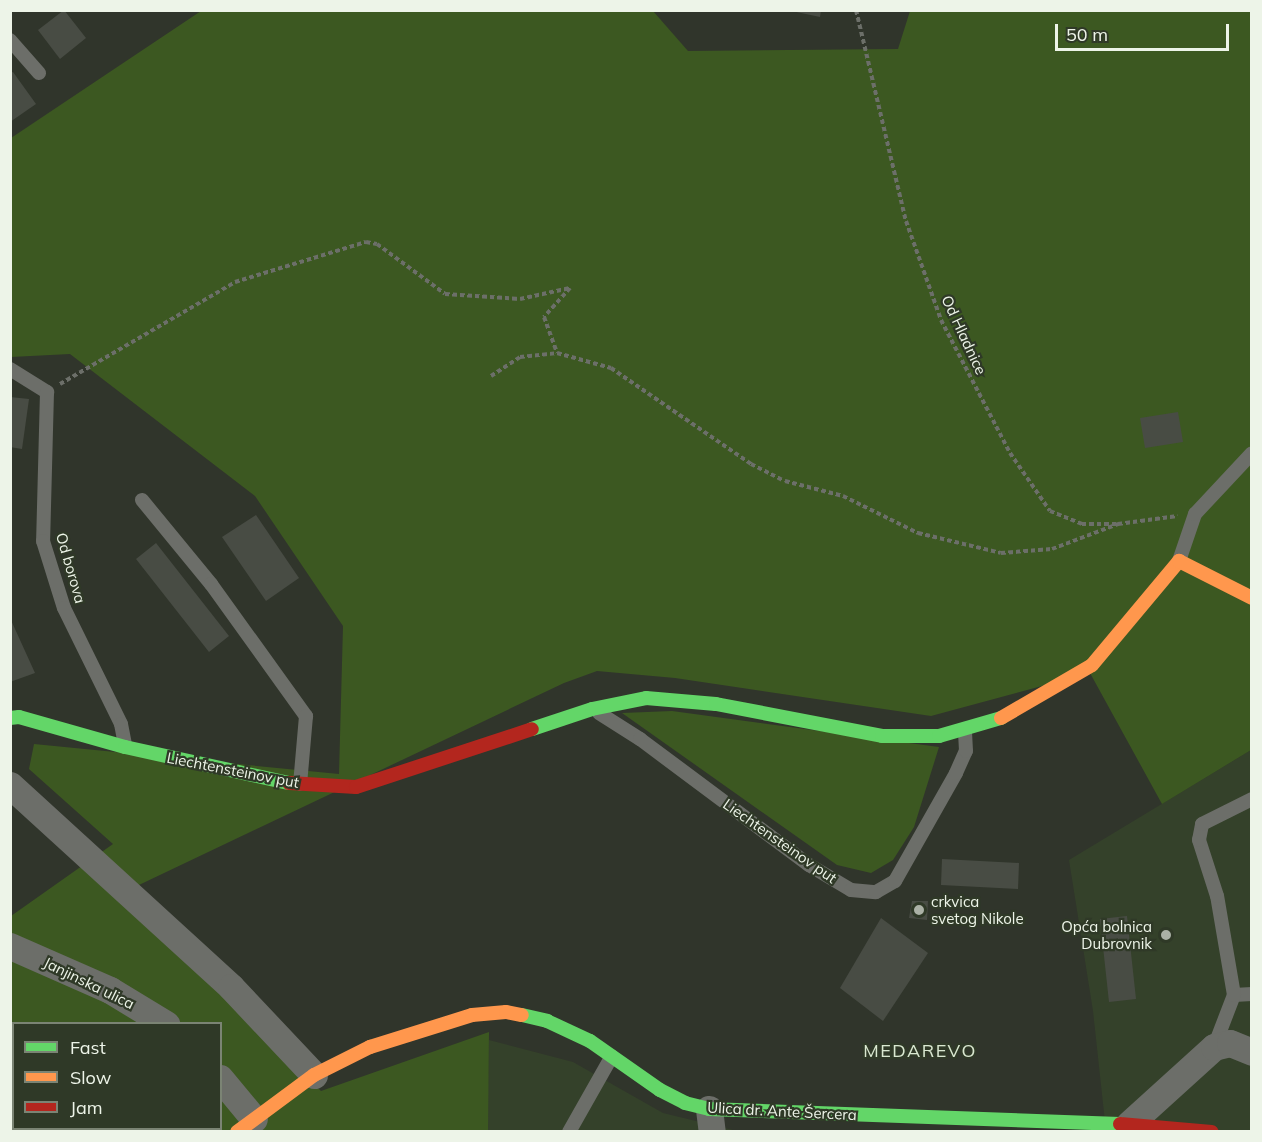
<!DOCTYPE html>
<meta charset="utf-8">
<style>
body{margin:0}
#map{position:relative;width:1262px;height:1142px;overflow:hidden;background:#30352b;font-family:Mulish,sans-serif}
div>[style]{position:absolute}
[style*='--x']{left:calc(var(--x)*1px);top:calc(var(--y)*1px);width:calc(var(--w)*1px);rotate:calc(var(--a)*1deg)}
.built>*{inset:0;background:#34412a}
.green>*{inset:0;background:#3c5821}
.building>*{inset:0;background:#484c44}
.path>*{height:4px;margin-top:-2px;transform-origin:0;background:repeating-linear-gradient(90deg,#6c6f69 0 4.5px,transparent 0 7.5px)}
.lane>*{height:14px;margin:-7px;padding:0 7px;transform-origin:7px;border-radius:7px;background:#6c6e69}
.street>*{height:27px;margin:-13.5px;padding:0 13.5px;transform-origin:13.5px;border-radius:13.5px;background:#6c6e69}
.fast>*{height:14px;margin:-7px;padding:0 7px;transform-origin:7px;border-radius:7px;background:#63d668}
.slow>*{height:14px;margin:-7px;padding:0 7px;transform-origin:7px;border-radius:7px;background:#ff974d}
.jam>*{height:14px;margin:-7px;padding:0 7px;transform-origin:7px;border-radius:7px;background:#b3261e}
.dots>*{width:16px;height:16px;translate:-50% -50%;box-sizing:border-box;border:3px solid #2f3927;border-radius:50%}
span{translate:-50% -50%;white-space:nowrap;text-align:center;line-height:1.15;-webkit-text-stroke:4.5px #2f3927;paint-order:stroke}
.street-label{font-size:15px;color:#edf4e8}
.poi-label{font-size:15px;color:#edf4e8}
.left{translate:0 -50%;text-align:left}
.right{translate:-100% -50%;text-align:right}
.quarter-label{font-size:18px;color:#dae8d1;letter-spacing:1.5px}
.frame{position:absolute;inset:0;border:12px solid #edf4e8;pointer-events:none}
.legend{position:absolute;left:12px;top:1022px;width:210px;height:108px;box-sizing:border-box;background:#2f3927;border:2px solid #7b8474;margin:0;padding:8px 10px;list-style:none;font-size:18px;color:#edf4e8}
.legend li{display:flex;align-items:center;gap:12px;height:30px}
.legend b{width:30px;border:2px solid #7b8474}
.scale{position:absolute;left:1055px;top:24px;width:174px;height:27px;box-sizing:border-box;border:3px solid #edf4e8;border-top:0;padding-left:8px;font-size:18px;line-height:21px;white-space:nowrap;color:#edf4e8;-webkit-text-stroke:4px #2f3927;paint-order:stroke}
</style>
<div id="map">
<div class="built">
<div style="clip-path:polygon(1251px 750px,1251px 1131px,1106px 1131px,1093px 1011px,1069px 860px)"></div>
<div style="clip-path:polygon(489px 1040px,573px 1062px,663px 1113px,737px 1131px,487px 1132px)"></div>
</div>
<div class="green">
<div style="clip-path:polygon(201px 11px,653px 11px,688px 51px,898px 49px,910px 11px,1251px 11px,1251px 750px,1162px 804px,1090px 673px,931px 716px,675px 678px,597px 671px,564px 683px,120px 894px,321px 1091px,489px 1032px,488px 1131px,22px 1132px,19px 1129px,220px 1128px,220px 1024px,14px 1024px,11px 1123px,11px 916px,113px 844px,29px 769px,34px 744px,339px 774px,343px 626px,255px 496px,70px 354px,11px 357px,11px 138px)"></div>
<div style="clip-path:polygon(672px 711px,939px 747px,914px 827px,893px 860px,871px 873px,837px 865px,622px 713px)"></div>
</div>
<div class="building">
<div style="clip-path:polygon(64px 10px,86px 38px,60px 59px,38px 30px)"></div>
<div style="clip-path:polygon(787px 10px,821px 10px,820px 17px)"></div>
<div style="clip-path:polygon(13px 72px,36px 104px,10px 122px,10px 73px)"></div>
<div style="clip-path:polygon(10px 397px,29px 399px,22px 449px,10px 447px)"></div>
<div style="clip-path:polygon(1178px 412px,1183px 442px,1145px 448px,1140px 418px)"></div>
<div style="clip-path:polygon(256px 515px,299px 578px,266px 601px,222px 537px)"></div>
<div style="clip-path:polygon(156px 543px,229px 636px,209px 652px,136px 559px)"></div>
<div style="clip-path:polygon(10px 618px,35px 673px,10px 682px)"></div>
<div style="clip-path:polygon(942px 859px,1019px 863px,1018px 889px,941px 885px)"></div>
<div style="clip-path:polygon(912px 901px,928px 901px,927px 920px,909px 918px)"></div>
<div style="clip-path:polygon(1127px 916px,1136px 999px,1109px 1002px,1100px 919px)"></div>
<div style="clip-path:polygon(881px 918px,928px 953px,883px 1021px,840px 988px)"></div>
</div>
<div class="path">
<div style="--x:856;--y:10;--w:217;--a:76.7"></div>
<div style="--x:906;--y:221;--w:105;--a:70.5"></div>
<div style="--x:941;--y:320;--w:150;--a:62.6"></div>
<div style="--x:1010;--y:453;--w:70;--a:55.4"></div>
<div style="--x:1050;--y:511;--w:35;--a:22"></div>
<div style="--x:1082;--y:524;--w:36;--a:0"></div>
<div style="--x:1118;--y:524;--w:60;--a:-7.7"></div>
<div style="--x:491;--y:376;--w:35;--a:-33"></div>
<div style="--x:520;--y:357;--w:37;--a:-6"></div>
<div style="--x:60;--y:384;--w:203;--a:-30.2"></div>
<div style="--x:235;--y:282;--w:137;--a:-17"></div>
<div style="--x:366;--y:242;--w:11;--a:10"></div>
<div style="--x:377;--y:244;--w:84;--a:36.3"></div>
<div style="--x:445;--y:294;--w:75;--a:3.8"></div>
<div style="--x:520;--y:299;--w:51;--a:-12.4"></div>
<div style="--x:570;--y:288;--w:39;--a:132"></div>
<div style="--x:544;--y:317;--w:38;--a:70"></div>
<div style="--x:557;--y:353;--w:56;--a:15.5"></div>
<div style="--x:611;--y:368;--w:170;--a:34.4"></div>
<div style="--x:751;--y:464;--w:38;--a:27"></div>
<div style="--x:785;--y:481;--w:60;--a:14.5"></div>
<div style="--x:843;--y:496;--w:84;--a:26.3"></div>
<div style="--x:918;--y:533;--w:85;--a:13.5"></div>
<div style="--x:1001;--y:553;--w:51;--a:-4.5"></div>
<div style="--x:1052;--y:549;--w:71;--a:-20.7"></div>
</div>
<div class="lane">
<div style="--x:10;--y:40;--w:44;--a:48.7"></div>
<div style="--x:10;--y:369;--w:44;--a:31.9"></div>
<div style="--x:47;--y:392;--w:149;--a:91.5"></div>
<div style="--x:43;--y:541;--w:70;--a:72.6"></div>
<div style="--x:64;--y:608;--w:129;--a:63.8"></div>
<div style="--x:121;--y:724;--w:21;--a:79"></div>
<div style="--x:142;--y:500;--w:109;--a:50.6"></div>
<div style="--x:211;--y:584;--w:163;--a:54.3"></div>
<div style="--x:306;--y:716;--w:68;--a:95"></div>
<div style="--x:1179;--y:561;--w:50;--a:-71.2"></div>
<div style="--x:1195;--y:514;--w:83;--a:-46.9"></div>
<div style="--x:599;--y:713;--w:49;--a:32.4"></div>
<div style="--x:640;--y:739;--w:211;--a:36.7"></div>
<div style="--x:809;--y:865;--w:49;--a:30.8"></div>
<div style="--x:851;--y:890;--w:25;--a:5"></div>
<div style="--x:876;--y:892;--w:22;--a:-30"></div>
<div style="--x:895;--y:881;--w:124;--a:-60.5"></div>
<div style="--x:956;--y:773;--w:24;--a:-66"></div>
<div style="--x:966;--y:751;--w:20;--a:-93"></div>
<div style="--x:1234;--y:995;--w:18;--a:-3"></div>
<div style="--x:1214;--y:1047;--w:56;--a:-69"></div>
<div style="--x:1234;--y:995;--w:100;--a:-99.7"></div>
<div style="--x:1217;--y:896;--w:59;--a:-107.8"></div>
<div style="--x:1199;--y:840;--w:16;--a:-79"></div>
<div style="--x:1202;--y:824;--w:56;--a:-26.6"></div>
<div style="--x:569;--y:1132;--w:87;--a:-60.5"></div>
</div>
<div class="street">
<div style="--x:10;--y:785;--w:299;--a:42.4"></div>
<div style="--x:231;--y:987;--w:121;--a:46.7"></div>
<div style="--x:10;--y:946;--w:109;--a:23.7"></div>
<div style="--x:110;--y:990;--w:66;--a:31.3"></div>
<div style="--x:220;--y:1078;--w:53;--a:50.3"></div>
<div style="--x:709;--y:1109;--w:23;--a:83"></div>
<div style="--x:1129;--y:1124;--w:115;--a:-42.2"></div>
<div style="--x:1214;--y:1047;--w:16;--a:-14"></div>
<div style="--x:1230;--y:1043;--w:24;--a:22"></div>
</div>
<div class="fast">
<div style="--x:10;--y:718;--w:9;--a:-6"></div>
<div style="--x:19;--y:717;--w:110;--a:15.8"></div>
<div style="--x:125;--y:747;--w:168;--a:12.4"></div>
<div style="--x:532;--y:729;--w:63;--a:-18.4"></div>
<div style="--x:592;--y:709;--w:55;--a:-11.5"></div>
<div style="--x:646;--y:698;--w:70;--a:4.9"></div>
<div style="--x:716;--y:704;--w:169;--a:10.9"></div>
<div style="--x:882;--y:736;--w:57;--a:0"></div>
<div style="--x:939;--y:736;--w:65;--a:-16.2"></div>
<div style="--x:522;--y:1015;--w:26;--a:13"></div>
<div style="--x:547;--y:1021;--w:47;--a:24.9"></div>
<div style="--x:590;--y:1041;--w:85;--a:35"></div>
<div style="--x:660;--y:1090;--w:28;--a:27"></div>
<div style="--x:685;--y:1103;--w:25;--a:14"></div>
<div style="--x:709;--y:1109;--w:411;--a:2.1"></div>
</div>
<div class="slow">
<div style="--x:1001;--y:718;--w:105;--a:-30.2"></div>
<div style="--x:1092;--y:665;--w:136;--a:-50.1"></div>
<div style="--x:1179;--y:561;--w:82;--a:26.9"></div>
<div style="--x:237;--y:1132;--w:96;--a:-36.5"></div>
<div style="--x:314;--y:1075;--w:63;--a:-26.6"></div>
<div style="--x:370;--y:1047;--w:107;--a:-17.4"></div>
<div style="--x:472;--y:1015;--w:34;--a:-5"></div>
<div style="--x:506;--y:1012;--w:16;--a:11"></div>
</div>
<div class="jam">
<div style="--x:289;--y:783;--w:67;--a:3.4"></div>
<div style="--x:356;--y:787;--w:185;--a:-18.2"></div>
<div style="--x:1120;--y:1124;--w:92;--a:5"></div>
</div>
<div class="dots">
<div style="left:919px;top:910px;background:#abb1a6"></div>
<div style="left:1166px;top:935px;background:#abb1a6"></div>
</div>
<div class="street-label">
<span style="left:964px;top:335px;rotate:65deg">Od Hladnice</span>
<span style="left:71px;top:568px;rotate:74deg">Od borova</span>
<span style="left:233px;top:770px;rotate:11deg">Liechtensteinov put</span>
<span style="left:780px;top:841px;rotate:35deg">Liechtensteinov put</span>
<span style="left:89px;top:983px;rotate:26deg">Janjinska ulica</span>
<span style="left:782px;top:1111px;rotate:3deg">Ulica dr. Ante Šercera</span>
</div>
<div class="poi-label">
<span class="left" style="left:931px;top:910px">crkvica<br>svetog Nikole</span>
<span class="right" style="left:1152px;top:935px">Opća bolnica<br>Dubrovnik</span>
</div>
<div class="quarter-label">
<span style="left:920px;top:1051px">MEDAREVO</span>
</div>
<div class="frame"></div>
<ul class="legend">
<li><b style="height:8px;background:#63d668"></b>Fast</li>
<li><b style="height:8px;background:#ff974d"></b>Slow</li>
<li><b style="height:8px;background:#b3261e"></b>Jam</li>
</ul>
<div class="scale">50 m</div>
</div>
